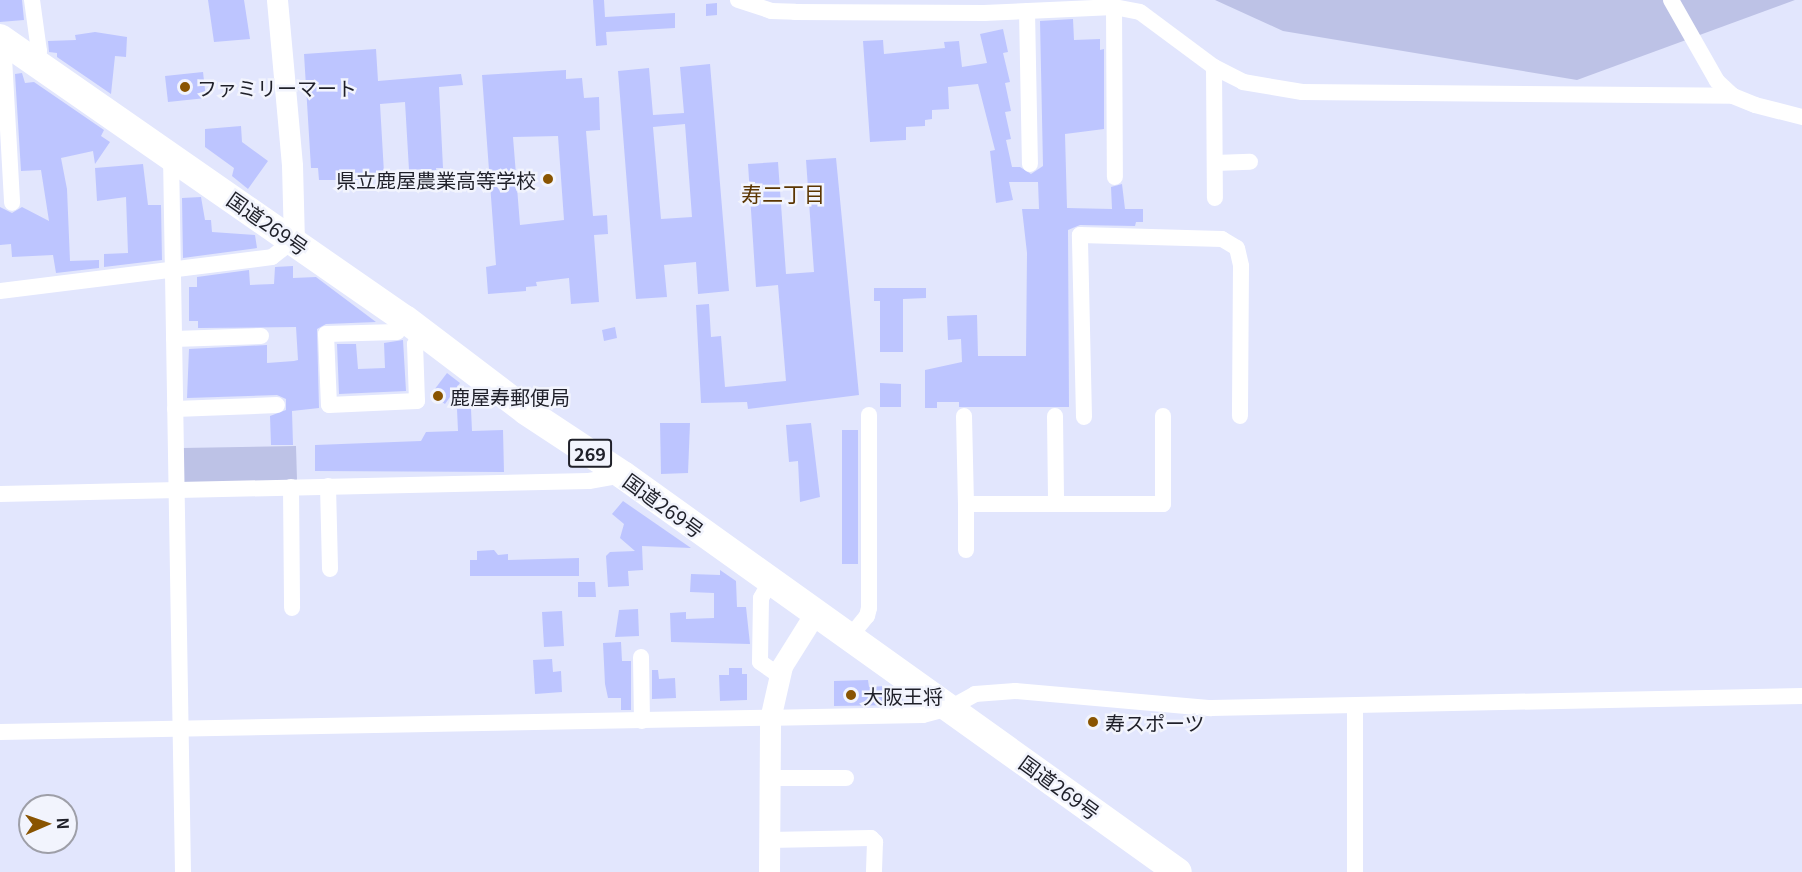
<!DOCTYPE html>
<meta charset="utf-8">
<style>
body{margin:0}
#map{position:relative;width:1802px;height:872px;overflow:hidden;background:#e2e6fd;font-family:Georgia,"Noto Sans JP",serif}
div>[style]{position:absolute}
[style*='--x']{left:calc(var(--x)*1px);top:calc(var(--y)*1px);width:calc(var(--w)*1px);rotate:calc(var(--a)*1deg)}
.green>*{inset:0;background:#bdc2e6}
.building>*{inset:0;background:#bdc5ff}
.minor>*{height:16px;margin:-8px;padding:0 8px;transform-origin:8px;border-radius:8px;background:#fff}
.tertiary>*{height:21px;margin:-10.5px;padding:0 10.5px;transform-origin:10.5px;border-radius:10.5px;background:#fff}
.trunk>*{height:28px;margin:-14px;padding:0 14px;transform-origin:14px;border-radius:14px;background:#fff}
.dots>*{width:16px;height:16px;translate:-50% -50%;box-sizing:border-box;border:3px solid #f2f4fd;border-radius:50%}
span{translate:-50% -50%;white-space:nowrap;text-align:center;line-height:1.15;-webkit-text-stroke:5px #f2f4fd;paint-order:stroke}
.shield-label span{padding:2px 4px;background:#f2f4fd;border:2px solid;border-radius:4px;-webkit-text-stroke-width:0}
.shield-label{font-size:18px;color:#1f2029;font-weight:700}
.poi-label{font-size:20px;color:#1f2029}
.left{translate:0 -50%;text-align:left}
.right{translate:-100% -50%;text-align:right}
.street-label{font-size:20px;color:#1f2029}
.neighbourhood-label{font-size:21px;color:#5b3602}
.north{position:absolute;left:18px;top:794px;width:60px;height:60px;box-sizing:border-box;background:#f2f4fd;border:2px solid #9e9fa8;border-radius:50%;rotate:88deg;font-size:16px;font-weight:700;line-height:24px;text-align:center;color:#1f2029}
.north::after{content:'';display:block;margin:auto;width:21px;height:27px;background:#895401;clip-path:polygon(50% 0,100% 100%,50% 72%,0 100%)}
</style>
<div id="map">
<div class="green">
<div style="clip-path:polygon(1215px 0,1795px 0,1577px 80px,1283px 31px)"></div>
<div style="clip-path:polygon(296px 446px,297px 480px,181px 484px,182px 448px)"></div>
</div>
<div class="building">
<div style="clip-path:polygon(0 0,22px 0,24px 20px,0 22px)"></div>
<div style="clip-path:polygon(208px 0,244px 0,250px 39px,214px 42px)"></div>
<div style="clip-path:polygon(593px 0,604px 0,605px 17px,675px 13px,675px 28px,606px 32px,607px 45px,596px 46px)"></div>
<div style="clip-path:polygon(717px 3px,717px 15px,706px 16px,706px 4px)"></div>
<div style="clip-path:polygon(1073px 19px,1074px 40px,1100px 39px,1100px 50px,1104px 49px,1104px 129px,1065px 134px,1067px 208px,1112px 209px,1111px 187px,1122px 184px,1125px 209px,1143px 209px,1143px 222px,1136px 222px,1135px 226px,1080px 225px,1068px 230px,1069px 407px,959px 407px,959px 402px,937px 402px,937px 408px,925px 408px,925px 370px,962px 362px,961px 339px,948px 340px,947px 316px,977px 315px,978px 356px,1026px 356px,1027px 253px,1022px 209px,1039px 209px,1038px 182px,1009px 182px,1013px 200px,996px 203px,990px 151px,995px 150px,978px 84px,948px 87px,949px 109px,932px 110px,932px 119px,925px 120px,925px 126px,906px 127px,906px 140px,870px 142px,863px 41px,883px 40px,884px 54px,945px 48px,944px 42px,959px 41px,962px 67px,987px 63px,980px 34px,1003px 29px,1008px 52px,1003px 53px,1010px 82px,1005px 83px,1011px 111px,1005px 112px,1011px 139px,1006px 140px,1012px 167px,1020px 167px,1031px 174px,1043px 166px,1040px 21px)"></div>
<div style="clip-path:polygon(95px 32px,127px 37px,126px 57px,115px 56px,111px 94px,57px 57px,57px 53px,49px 52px,48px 41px,76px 40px,75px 35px)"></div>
<div style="clip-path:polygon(376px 49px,378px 81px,461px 74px,463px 85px,439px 87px,443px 168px,436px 168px,437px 175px,424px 176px,423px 169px,409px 170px,405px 102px,380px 104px,384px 173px,360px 175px,361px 180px,319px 180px,318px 168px,311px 168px,304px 54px)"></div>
<div style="clip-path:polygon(evenodd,710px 64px,729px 291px,698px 294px,696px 262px,664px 265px,667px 297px,636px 299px,618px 71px,649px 68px,653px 115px,684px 113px,680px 67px,710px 64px,685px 124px,692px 217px,661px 219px,653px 127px,685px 124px)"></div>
<div style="clip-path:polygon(evenodd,566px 70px,566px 79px,582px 78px,584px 98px,599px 97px,600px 130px,586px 131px,593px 216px,607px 215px,608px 234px,594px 235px,599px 302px,571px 304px,569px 278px,536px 282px,537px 286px,526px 287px,526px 291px,488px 294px,486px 267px,496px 265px,482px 75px,566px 70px,558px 136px,564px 220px,520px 225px,513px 137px,558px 136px)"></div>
<div style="clip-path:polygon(203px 72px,206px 98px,168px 102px,165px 76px)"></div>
<div style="clip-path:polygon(22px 73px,25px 83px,34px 82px,104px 130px,101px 136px,110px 142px,95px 164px,93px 151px,61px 158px,67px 189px,70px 261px,99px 260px,99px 268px,56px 273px,53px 255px,12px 257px,11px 244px,0 245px,0 207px,12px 213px,22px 207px,49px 221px,41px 170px,21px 171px,15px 74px)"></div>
<div style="clip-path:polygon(241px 126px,242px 142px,268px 161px,248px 189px,232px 176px,234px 168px,205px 147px,205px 129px)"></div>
<div style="clip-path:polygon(836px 158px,859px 395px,748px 409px,747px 402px,701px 403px,696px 305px,709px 304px,711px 337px,721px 336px,725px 387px,786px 381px,778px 285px,756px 287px,748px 164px,778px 162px,786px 274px,814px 272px,806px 160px)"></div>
<div style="clip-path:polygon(143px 164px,148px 205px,161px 205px,162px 260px,104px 267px,104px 254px,128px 253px,126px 197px,97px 201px,95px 168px)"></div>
<div style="clip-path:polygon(201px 197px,205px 220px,211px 220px,212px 232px,255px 235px,257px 248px,183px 258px,182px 198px)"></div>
<div style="clip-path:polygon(293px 266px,293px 278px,316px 277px,376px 322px,326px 324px,317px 329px,319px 408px,292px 411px,293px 445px,271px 445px,270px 416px,286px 410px,286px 399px,277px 395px,187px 398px,189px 349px,267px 345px,267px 363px,294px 361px,298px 360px,296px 327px,198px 328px,198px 321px,189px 321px,189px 287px,197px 287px,197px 277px,249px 270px,250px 285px,274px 284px,275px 267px)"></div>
<div style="clip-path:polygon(874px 288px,926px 288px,926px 298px,903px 299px,903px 352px,880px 352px,880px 301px,874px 301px)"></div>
<div style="clip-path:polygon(615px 327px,617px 338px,604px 341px,602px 330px)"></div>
<div style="clip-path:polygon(403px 340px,406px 391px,339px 394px,337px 344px,356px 344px,358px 369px,385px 368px,384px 343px)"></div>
<div style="clip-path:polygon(447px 373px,460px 383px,445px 404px,431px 394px)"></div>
<div style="clip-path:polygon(880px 383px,901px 384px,901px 407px,880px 407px)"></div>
<div style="clip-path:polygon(457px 409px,471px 409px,472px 431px,503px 430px,504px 472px,315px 471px,315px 445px,421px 441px,426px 432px,458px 431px)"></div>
<div style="clip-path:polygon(660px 423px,690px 423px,688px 473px,661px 474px)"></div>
<div style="clip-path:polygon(811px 423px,820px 497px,800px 502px,798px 461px,789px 462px,786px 425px)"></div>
<div style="clip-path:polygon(842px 430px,858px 430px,858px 564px,842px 564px)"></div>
<div style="clip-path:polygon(623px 501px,691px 548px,642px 546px,643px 570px,628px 571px,629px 586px,608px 587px,606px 556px,610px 552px,635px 551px,620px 538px,624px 524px,612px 514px)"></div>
<div style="clip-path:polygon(494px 550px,498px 555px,508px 554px,508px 560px,579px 558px,579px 576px,470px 576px,470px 560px,477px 560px,477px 551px)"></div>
<div style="clip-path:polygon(720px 570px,736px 581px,737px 607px,746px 607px,750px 644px,671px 642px,670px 613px,686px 612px,686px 619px,714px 618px,714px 593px,690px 592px,691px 574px,720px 575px)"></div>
<div style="clip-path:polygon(578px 582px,595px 582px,596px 597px,578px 597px)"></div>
<div style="clip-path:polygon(638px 609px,639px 636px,615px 637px,619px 610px)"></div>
<div style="clip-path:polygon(562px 611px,564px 646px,544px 647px,542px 612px)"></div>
<div style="clip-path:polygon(621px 642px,622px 661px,631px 661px,631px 710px,621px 710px,621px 698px,608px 698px,605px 684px,603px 643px)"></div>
<div style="clip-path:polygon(552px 659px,553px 672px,561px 671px,562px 692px,535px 694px,533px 660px)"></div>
<div style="clip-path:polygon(729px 668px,742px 668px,742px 674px,747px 674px,747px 700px,720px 701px,719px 675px,729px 675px)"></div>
<div style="clip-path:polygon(652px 670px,658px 670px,659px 679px,675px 678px,676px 698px,652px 699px)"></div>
<div style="clip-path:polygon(868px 680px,869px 687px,885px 686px,903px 698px,903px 705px,834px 706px,834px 681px)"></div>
</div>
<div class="minor">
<div style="--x:32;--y:0;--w:51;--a:82.2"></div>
<div style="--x:39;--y:51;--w:11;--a:105"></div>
<div style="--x:738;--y:0;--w:35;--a:18"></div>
<div style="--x:771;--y:11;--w:24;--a:2"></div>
<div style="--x:795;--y:12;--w:189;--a:0.3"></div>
<div style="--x:984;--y:13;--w:130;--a:-2.6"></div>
<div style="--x:1114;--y:7;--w:26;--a:11"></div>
<div style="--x:1140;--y:12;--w:92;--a:36.6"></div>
<div style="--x:1214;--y:67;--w:33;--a:27"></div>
<div style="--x:1243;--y:82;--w:60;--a:9.6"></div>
<div style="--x:1302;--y:92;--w:431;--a:0.5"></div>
<div style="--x:1671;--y:0;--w:93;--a:60.4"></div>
<div style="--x:1717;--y:81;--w:22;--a:43"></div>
<div style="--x:1733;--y:96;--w:24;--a:22"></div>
<div style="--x:1755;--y:105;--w:49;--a:14.3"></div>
<div style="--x:1114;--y:7;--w:170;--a:89.7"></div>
<div style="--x:1027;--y:11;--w:153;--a:88.9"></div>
<div style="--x:3;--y:40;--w:163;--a:86.8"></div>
<div style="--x:1214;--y:67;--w:131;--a:89.6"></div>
<div style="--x:171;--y:156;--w:716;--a:89.04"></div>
<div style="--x:1215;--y:163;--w:35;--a:-2"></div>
<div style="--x:0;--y:291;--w:274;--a:-7.1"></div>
<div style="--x:272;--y:257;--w:28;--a:-38"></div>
<div style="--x:405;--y:319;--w:15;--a:122"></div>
<div style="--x:397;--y:332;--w:71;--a:178.4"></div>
<div style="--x:326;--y:334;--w:71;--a:87.6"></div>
<div style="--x:329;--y:405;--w:88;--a:-2.6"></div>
<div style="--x:417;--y:401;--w:57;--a:-92"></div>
<div style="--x:415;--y:344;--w:14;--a:-51"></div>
<div style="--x:174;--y:339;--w:87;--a:-2"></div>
<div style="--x:175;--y:409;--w:102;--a:-2.2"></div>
<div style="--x:964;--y:416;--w:88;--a:88.7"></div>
<div style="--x:966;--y:504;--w:197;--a:0"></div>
<div style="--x:1163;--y:504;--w:88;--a:-90"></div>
<div style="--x:1055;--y:416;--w:88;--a:89.3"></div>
<div style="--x:1084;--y:417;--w:182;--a:-91.3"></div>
<div style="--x:1080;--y:235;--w:142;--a:1.6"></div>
<div style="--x:1222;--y:239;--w:17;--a:31"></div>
<div style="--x:1237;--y:248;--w:18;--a:77"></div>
<div style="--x:1241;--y:266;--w:150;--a:90.4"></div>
<div style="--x:328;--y:486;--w:83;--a:88.6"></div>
<div style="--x:291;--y:487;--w:121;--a:89.5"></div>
<div style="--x:0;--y:494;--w:589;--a:-1.26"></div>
<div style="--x:589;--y:481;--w:34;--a:-10"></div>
<div style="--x:966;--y:504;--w:46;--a:90"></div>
<div style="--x:770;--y:582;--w:18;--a:119"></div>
<div style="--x:761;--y:598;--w:64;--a:90.9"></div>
<div style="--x:760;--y:662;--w:24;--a:35"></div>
<div style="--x:849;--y:638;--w:28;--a:-51"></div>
<div style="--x:867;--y:616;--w:8;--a:-76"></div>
<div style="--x:869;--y:608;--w:193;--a:-90"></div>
<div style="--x:641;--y:657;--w:64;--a:89.1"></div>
<div style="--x:0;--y:732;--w:923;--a:-1.06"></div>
<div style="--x:923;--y:715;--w:28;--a:-15"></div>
<div style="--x:950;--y:708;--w:29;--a:-29"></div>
<div style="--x:975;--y:694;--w:40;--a:-4.3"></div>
<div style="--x:1015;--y:691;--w:197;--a:5"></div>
<div style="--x:1211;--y:708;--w:591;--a:-1.16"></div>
<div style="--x:769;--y:778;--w:77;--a:0"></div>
<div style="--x:769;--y:840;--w:102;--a:-1.1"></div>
<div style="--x:871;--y:838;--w:6;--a:45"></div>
<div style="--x:875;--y:842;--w:30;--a:92"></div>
<div style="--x:1355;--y:872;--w:166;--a:-90"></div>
</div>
<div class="tertiary">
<div style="--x:277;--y:0;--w:166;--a:84.8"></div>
<div style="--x:292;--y:165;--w:75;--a:88.5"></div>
<div style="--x:769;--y:872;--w:153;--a:-89.6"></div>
<div style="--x:770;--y:719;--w:54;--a:-77.2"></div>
<div style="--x:782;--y:666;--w:60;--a:-57.9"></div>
</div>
<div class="trunk">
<div style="--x:0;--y:38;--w:493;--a:34.8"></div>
<div style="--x:405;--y:319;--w:152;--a:37.2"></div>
<div style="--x:526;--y:411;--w:116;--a:33.4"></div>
<div style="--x:623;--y:475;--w:682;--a:35.58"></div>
</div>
<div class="dots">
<div style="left:185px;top:87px;background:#895401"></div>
<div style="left:548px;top:179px;background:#895401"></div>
<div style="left:438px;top:396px;background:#895401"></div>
<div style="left:851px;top:695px;background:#895401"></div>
<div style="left:1093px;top:722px;background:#895401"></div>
</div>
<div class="shield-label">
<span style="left:590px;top:453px">269</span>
</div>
<div class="poi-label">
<span class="left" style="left:197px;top:87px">ファミリーマート</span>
<span class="right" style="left:536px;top:179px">県立鹿屋農業高等学校</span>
<span class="left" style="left:450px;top:396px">鹿屋寿郵便局</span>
<span class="left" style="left:863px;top:695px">大阪王将</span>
<span class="left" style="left:1105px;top:722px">寿スポーツ</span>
</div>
<div class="street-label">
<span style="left:268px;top:223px;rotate:35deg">国道269号</span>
<span style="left:664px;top:505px;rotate:36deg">国道269号</span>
<span style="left:1060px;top:787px;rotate:36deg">国道269号</span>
</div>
<div class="neighbourhood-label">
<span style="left:783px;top:193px">寿二丁目</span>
</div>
<div class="north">N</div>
</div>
